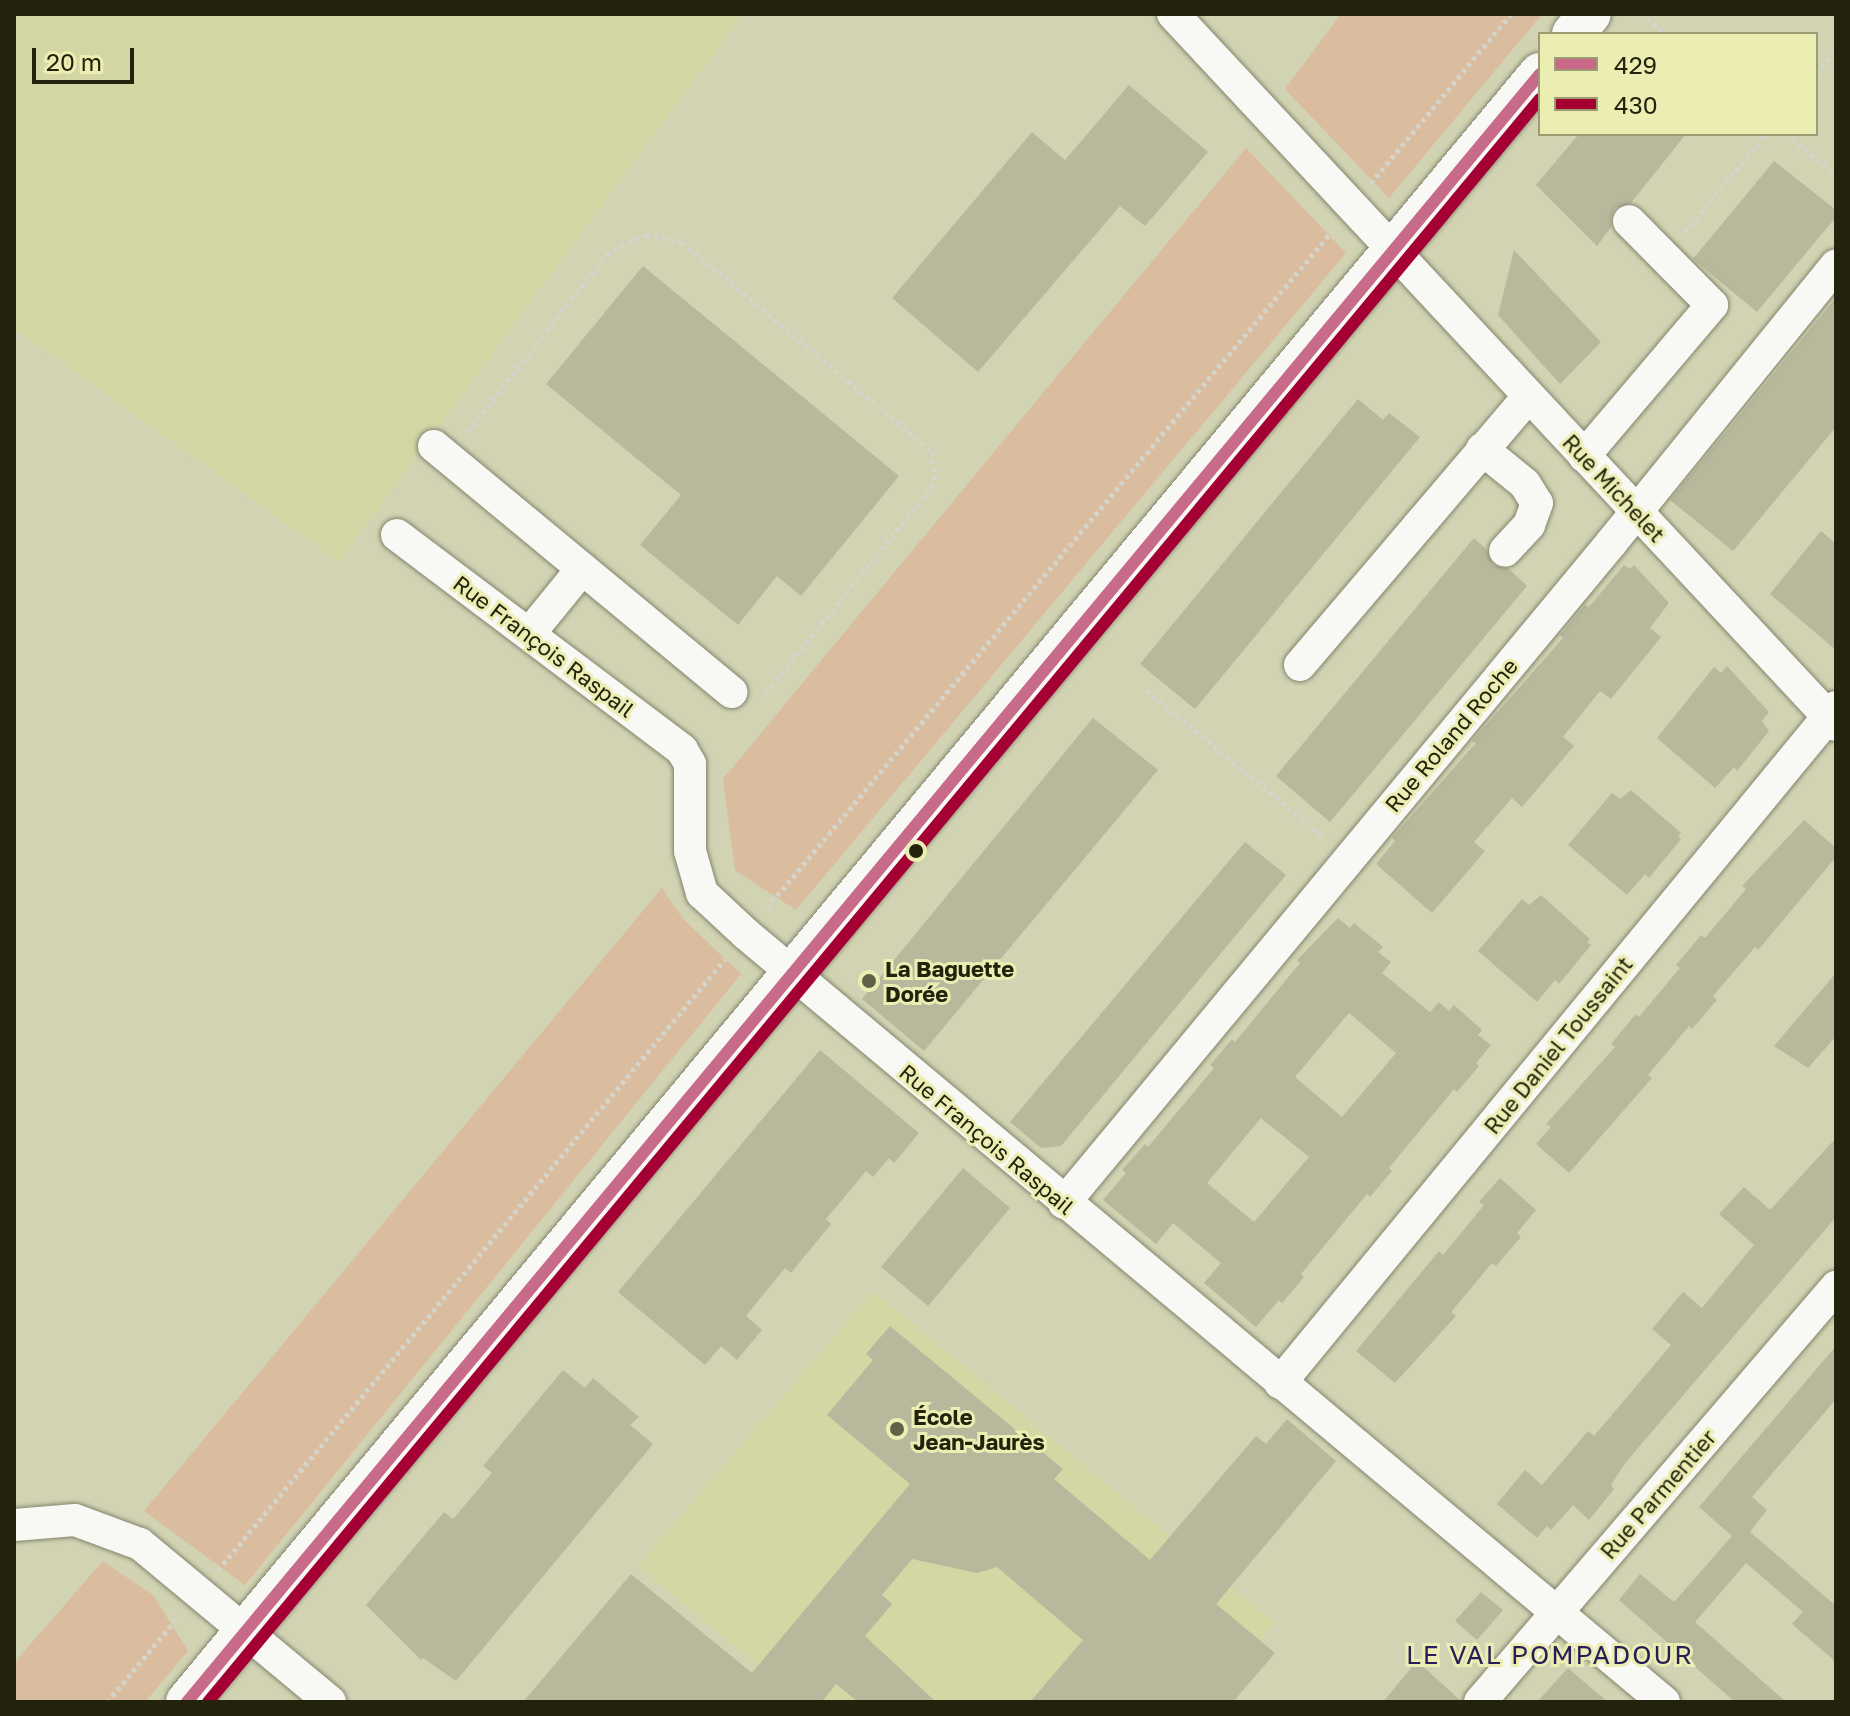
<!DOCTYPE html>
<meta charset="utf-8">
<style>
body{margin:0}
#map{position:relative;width:1850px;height:1716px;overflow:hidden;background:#d1d3b3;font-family:"Golos Text",sans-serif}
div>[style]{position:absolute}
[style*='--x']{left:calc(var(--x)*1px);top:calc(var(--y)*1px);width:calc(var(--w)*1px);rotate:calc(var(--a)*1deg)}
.built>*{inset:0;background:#d4d6a4}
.green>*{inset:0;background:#dabc9e}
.building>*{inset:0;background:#b7b89c}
.path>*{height:5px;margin-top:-2.5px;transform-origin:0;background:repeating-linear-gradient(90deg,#d4d5ca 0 4px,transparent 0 8px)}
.roads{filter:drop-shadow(0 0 2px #84856d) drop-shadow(0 0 2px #84856d)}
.minor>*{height:32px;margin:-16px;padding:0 16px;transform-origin:16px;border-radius:16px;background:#f8f8f4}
.major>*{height:42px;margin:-21px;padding:0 21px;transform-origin:21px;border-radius:21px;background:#f8f8f4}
.bus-1>*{height:12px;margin:-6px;padding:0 6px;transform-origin:6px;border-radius:6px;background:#c86a8a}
.bus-2>*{height:12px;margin:-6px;padding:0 6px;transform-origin:6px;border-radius:6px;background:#a50034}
.dots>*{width:22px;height:22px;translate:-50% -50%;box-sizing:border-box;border:4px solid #ebedb3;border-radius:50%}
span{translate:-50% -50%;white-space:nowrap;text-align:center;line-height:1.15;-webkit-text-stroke:6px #ebedb3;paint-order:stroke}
.street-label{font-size:22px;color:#23230d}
.poi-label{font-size:22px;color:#23230d;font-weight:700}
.left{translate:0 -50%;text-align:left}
.quarter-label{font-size:26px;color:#2a1c56;letter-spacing:2px}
.frame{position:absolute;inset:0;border:16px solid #23230d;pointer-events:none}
.legend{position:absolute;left:1538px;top:32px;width:280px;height:104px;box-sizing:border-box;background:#ebedb3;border:2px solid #9b9c71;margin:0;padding:10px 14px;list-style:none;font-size:24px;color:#23230d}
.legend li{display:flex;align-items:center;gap:16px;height:40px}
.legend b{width:40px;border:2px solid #9b9c71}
.scale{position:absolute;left:32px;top:48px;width:102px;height:36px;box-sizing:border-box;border:4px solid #23230d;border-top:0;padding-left:10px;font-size:24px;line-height:28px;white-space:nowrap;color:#23230d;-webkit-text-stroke:6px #ebedb3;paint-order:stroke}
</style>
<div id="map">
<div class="built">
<div style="clip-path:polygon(14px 14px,743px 14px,339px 562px,14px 328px)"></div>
<div style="clip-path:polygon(873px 1291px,1275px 1623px,1209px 1702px,726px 1702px,757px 1665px,638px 1566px)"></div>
</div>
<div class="green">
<div style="clip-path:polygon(1341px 14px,1542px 14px,1389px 198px,1285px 89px)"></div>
<div style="clip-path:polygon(1246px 148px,1346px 253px,796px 910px,735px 870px,723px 779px)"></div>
<div style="clip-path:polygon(662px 888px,683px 919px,741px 974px,245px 1585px,144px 1511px)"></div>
<div style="clip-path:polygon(103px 1561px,153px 1595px,188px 1651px,145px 1702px,14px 1702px,14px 1663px)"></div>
</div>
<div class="building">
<div style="clip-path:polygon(1129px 85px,1208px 152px,1145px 226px,1120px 206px,978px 372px,892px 298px,1032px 132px,1065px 160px)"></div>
<div style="clip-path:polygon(1579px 134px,1686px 134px,1631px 203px,1615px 208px,1611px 217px,1611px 227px,1597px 246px,1536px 185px)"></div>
<div style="clip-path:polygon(1774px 161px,1836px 210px,1836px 217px,1757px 312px,1693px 259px)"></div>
<div style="clip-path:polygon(1514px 250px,1601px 342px,1560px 384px,1498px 315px)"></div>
<div style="clip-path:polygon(643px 266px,899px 476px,801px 596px,777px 576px,738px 625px,640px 545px,681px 495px,546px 384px)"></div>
<div style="clip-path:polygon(1836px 298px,1836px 427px,1733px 551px,1670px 500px)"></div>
<div style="clip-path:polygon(1358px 399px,1383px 420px,1389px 413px,1420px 437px,1195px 709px,1140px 664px)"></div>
<div style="clip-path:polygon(1821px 531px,1836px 544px,1836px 650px,1770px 594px)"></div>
<div style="clip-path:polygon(1474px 538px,1486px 549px,1493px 565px,1509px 569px,1527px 586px,1330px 822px,1276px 776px)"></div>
<div style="clip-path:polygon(1624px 565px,1630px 569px,1634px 565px,1669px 603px,1650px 628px,1661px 637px,1611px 699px,1600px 691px,1563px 737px,1574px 746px,1522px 807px,1512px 798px,1474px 842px,1485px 851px,1432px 913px,1376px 864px,1395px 841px,1392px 838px,1476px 743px,1472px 741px,1563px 638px,1560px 635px,1585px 605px,1589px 607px)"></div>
<div style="clip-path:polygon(1727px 666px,1769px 712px,1762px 721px,1769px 731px,1737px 771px,1734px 767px,1715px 788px,1657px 738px,1714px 667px,1721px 673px)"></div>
<div style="clip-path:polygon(1093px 718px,1158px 770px,924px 1051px,862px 999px)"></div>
<div style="clip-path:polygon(1631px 790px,1681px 833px,1678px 836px,1681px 839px,1649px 878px,1645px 874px,1627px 895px,1568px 845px,1612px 793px,1620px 799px)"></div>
<div style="clip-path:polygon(1804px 820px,1836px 848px,1836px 857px,1758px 950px,1755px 947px,1713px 996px,1717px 1000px,1692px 1029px,1689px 1026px,1648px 1075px,1652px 1078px,1569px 1173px,1536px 1144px,1551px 1127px,1546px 1124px,1615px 1047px,1611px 1044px,1636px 1014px,1639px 1017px,1680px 968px,1676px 965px,1701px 935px,1705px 938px,1746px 889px,1742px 886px)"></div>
<div style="clip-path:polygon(1245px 842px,1286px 875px,1061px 1146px,1041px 1148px,1010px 1122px)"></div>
<div style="clip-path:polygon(1541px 895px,1590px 939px,1587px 942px,1591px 945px,1559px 984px,1555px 980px,1537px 1002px,1478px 951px,1522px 899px,1529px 905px)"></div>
<div style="clip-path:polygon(evenodd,1338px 918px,1350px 928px,1354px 923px,1383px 947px,1378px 952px,1391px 962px,1382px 973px,1425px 1008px,1430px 1012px,1439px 1002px,1449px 1011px,1454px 1005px,1482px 1030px,1478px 1035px,1491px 1045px,1476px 1063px,1479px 1066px,1457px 1092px,1454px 1089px,1389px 1168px,1392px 1171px,1370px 1197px,1367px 1194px,1301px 1274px,1304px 1277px,1282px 1303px,1279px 1300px,1256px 1327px,1204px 1283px,1221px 1263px,1173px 1223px,1156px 1244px,1103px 1200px,1126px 1173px,1122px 1170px,1145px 1144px,1148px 1147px,1214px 1068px,1210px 1065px,1232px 1039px,1235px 1042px,1300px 963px,1297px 960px,1338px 918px,1349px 1013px,1396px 1053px,1342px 1117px,1295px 1077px,1349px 1013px,1338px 918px,1261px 1118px,1309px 1157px,1254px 1222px,1207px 1183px,1261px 1118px)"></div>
<div style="clip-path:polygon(1836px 973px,1836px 1036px,1808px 1068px,1774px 1046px)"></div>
<div style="clip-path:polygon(820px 1050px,919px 1133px,894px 1163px,889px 1158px,873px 1177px,866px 1171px,826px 1219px,831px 1224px,791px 1273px,785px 1268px,746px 1316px,762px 1330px,737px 1360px,721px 1346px,705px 1365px,618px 1292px)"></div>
<div style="clip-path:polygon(1836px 1138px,1836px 1217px,1626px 1462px,1611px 1485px,1614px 1489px,1589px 1520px,1573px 1505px,1551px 1530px,1547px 1526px,1537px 1538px,1497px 1504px,1525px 1470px,1542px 1485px,1588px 1431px,1594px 1436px,1671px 1345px,1652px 1329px,1683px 1292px,1702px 1308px,1754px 1245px,1719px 1214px,1744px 1187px,1770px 1210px)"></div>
<div style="clip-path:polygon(963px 1168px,1010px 1208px,928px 1306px,881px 1267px)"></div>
<div style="clip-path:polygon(1500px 1178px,1536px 1210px,1517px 1233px,1521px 1237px,1496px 1266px,1492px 1263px,1451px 1312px,1456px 1316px,1395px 1383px,1356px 1351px,1439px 1251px,1443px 1255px,1484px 1205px,1479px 1202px)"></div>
<div style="clip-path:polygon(890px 1326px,1063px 1469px,1054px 1479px,1150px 1560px,1256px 1436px,1266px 1444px,1287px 1419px,1336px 1461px,1216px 1604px,1275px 1653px,1233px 1702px,1030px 1702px,1083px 1640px,997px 1567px,977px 1573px,912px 1559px,882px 1595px,892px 1604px,865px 1636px,936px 1702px,858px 1702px,836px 1684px,822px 1702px,523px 1702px,631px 1574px,752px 1673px,910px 1484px,827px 1415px,873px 1360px,866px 1354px)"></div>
<div style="clip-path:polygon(1836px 1346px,1836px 1399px,1752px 1497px,1767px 1510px,1750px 1532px,1836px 1606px,1836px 1662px,1792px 1624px,1803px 1612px,1746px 1563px,1695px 1622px,1786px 1702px,1735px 1702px,1619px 1600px,1640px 1574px,1674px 1602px,1732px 1536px,1699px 1507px)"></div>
<div style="clip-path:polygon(563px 1370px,585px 1388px,593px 1378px,639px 1417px,630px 1425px,653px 1444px,456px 1681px,423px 1658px,421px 1660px,366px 1605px,444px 1512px,453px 1519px,492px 1473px,483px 1466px)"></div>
<div style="clip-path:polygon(1481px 1592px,1503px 1610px,1477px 1640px,1455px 1621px)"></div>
<div style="clip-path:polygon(1417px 1661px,1461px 1701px,1462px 1702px,1383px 1702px)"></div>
<div style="clip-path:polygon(1568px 1668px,1608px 1702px,1537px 1702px)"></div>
</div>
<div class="path">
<div style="--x:1647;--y:18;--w:25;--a:40"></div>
<div style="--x:1816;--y:73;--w:31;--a:-50"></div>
<div style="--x:1786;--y:134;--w:65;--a:39.4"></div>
<div style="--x:1371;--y:183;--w:219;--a:-50.4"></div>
<div style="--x:1685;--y:232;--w:127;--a:-50.4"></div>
<div style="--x:468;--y:432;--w:226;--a:-52"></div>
<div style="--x:607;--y:254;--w:45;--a:-26.6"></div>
<div style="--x:647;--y:234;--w:36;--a:13"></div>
<div style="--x:682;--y:242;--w:326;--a:40"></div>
<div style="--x:932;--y:452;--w:32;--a:86"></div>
<div style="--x:934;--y:484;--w:273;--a:128.8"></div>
<div style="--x:1146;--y:690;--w:231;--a:39.6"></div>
<div style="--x:767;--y:908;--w:882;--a:-50.15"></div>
<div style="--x:218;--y:1570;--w:794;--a:-50.31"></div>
<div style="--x:107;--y:1702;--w:111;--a:-50.1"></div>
</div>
<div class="roads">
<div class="minor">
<div style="--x:1173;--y:14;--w:972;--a:47"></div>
<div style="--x:434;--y:446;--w:386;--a:39.6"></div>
<div style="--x:1482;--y:449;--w:55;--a:39.1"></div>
<div style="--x:1525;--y:484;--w:22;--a:58"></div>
<div style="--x:1537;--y:503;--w:23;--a:110"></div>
<div style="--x:1529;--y:525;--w:35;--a:133"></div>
<div style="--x:1584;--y:456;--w:198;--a:-49.7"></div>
<div style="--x:1712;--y:305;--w:118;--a:-134.7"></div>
<div style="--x:397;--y:535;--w:357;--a:37"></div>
<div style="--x:682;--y:750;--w:16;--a:60"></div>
<div style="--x:690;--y:764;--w:87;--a:90"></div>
<div style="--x:690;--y:851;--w:44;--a:74.1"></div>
<div style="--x:702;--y:893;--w:60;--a:43"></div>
<div style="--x:746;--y:934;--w:1197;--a:39.92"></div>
<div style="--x:529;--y:634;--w:84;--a:-50.8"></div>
<div style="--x:1300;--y:665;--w:353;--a:-49.6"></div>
<div style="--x:1064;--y:1203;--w:859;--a:-50.34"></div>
<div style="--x:1612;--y:542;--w:356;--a:-51"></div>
<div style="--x:1280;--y:1383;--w:875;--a:-50.56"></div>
<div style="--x:14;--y:1525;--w:61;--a:-4.7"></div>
<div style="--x:75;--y:1520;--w:69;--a:20.3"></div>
<div style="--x:140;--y:1544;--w:247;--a:39.7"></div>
<div style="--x:1480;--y:1702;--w:547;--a:-49.38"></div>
</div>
<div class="major">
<div style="--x:1573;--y:34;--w:26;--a:-50"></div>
<div style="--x:187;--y:1702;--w:2117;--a:-50.27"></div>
</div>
</div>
<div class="bus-1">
<div style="--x:187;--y:1702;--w:2117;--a:-50.27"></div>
</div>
<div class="bus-2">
<div style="--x:208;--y:1702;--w:2084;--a:-50.28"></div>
</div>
<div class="dots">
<div style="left:916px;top:851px;background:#23230d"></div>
<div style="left:869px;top:981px;background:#606147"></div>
<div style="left:897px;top:1429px;background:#606147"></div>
</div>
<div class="street-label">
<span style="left:1614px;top:488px;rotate:47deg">Rue Michelet</span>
<span style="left:544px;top:646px;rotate:37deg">Rue François Raspail</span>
<span style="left:1451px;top:735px;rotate:-50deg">Rue Roland Roche</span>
<span style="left:1558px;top:1045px;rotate:-51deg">Rue Daniel Toussaint</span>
<span style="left:987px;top:1139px;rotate:40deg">Rue François Raspail</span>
<span style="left:1658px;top:1494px;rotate:-49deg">Rue Parmentier</span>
</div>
<div class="poi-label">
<span class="left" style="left:885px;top:981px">La Baguette<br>Dorée</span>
<span class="left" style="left:913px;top:1429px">École<br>Jean-Jaurès</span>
</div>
<div class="quarter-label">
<span style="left:1550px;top:1655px">LE VAL POMPADOUR</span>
</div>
<div class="frame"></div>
<ul class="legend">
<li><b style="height:10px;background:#c86a8a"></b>429</li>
<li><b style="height:10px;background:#a50034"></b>430</li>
</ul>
<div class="scale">20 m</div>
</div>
